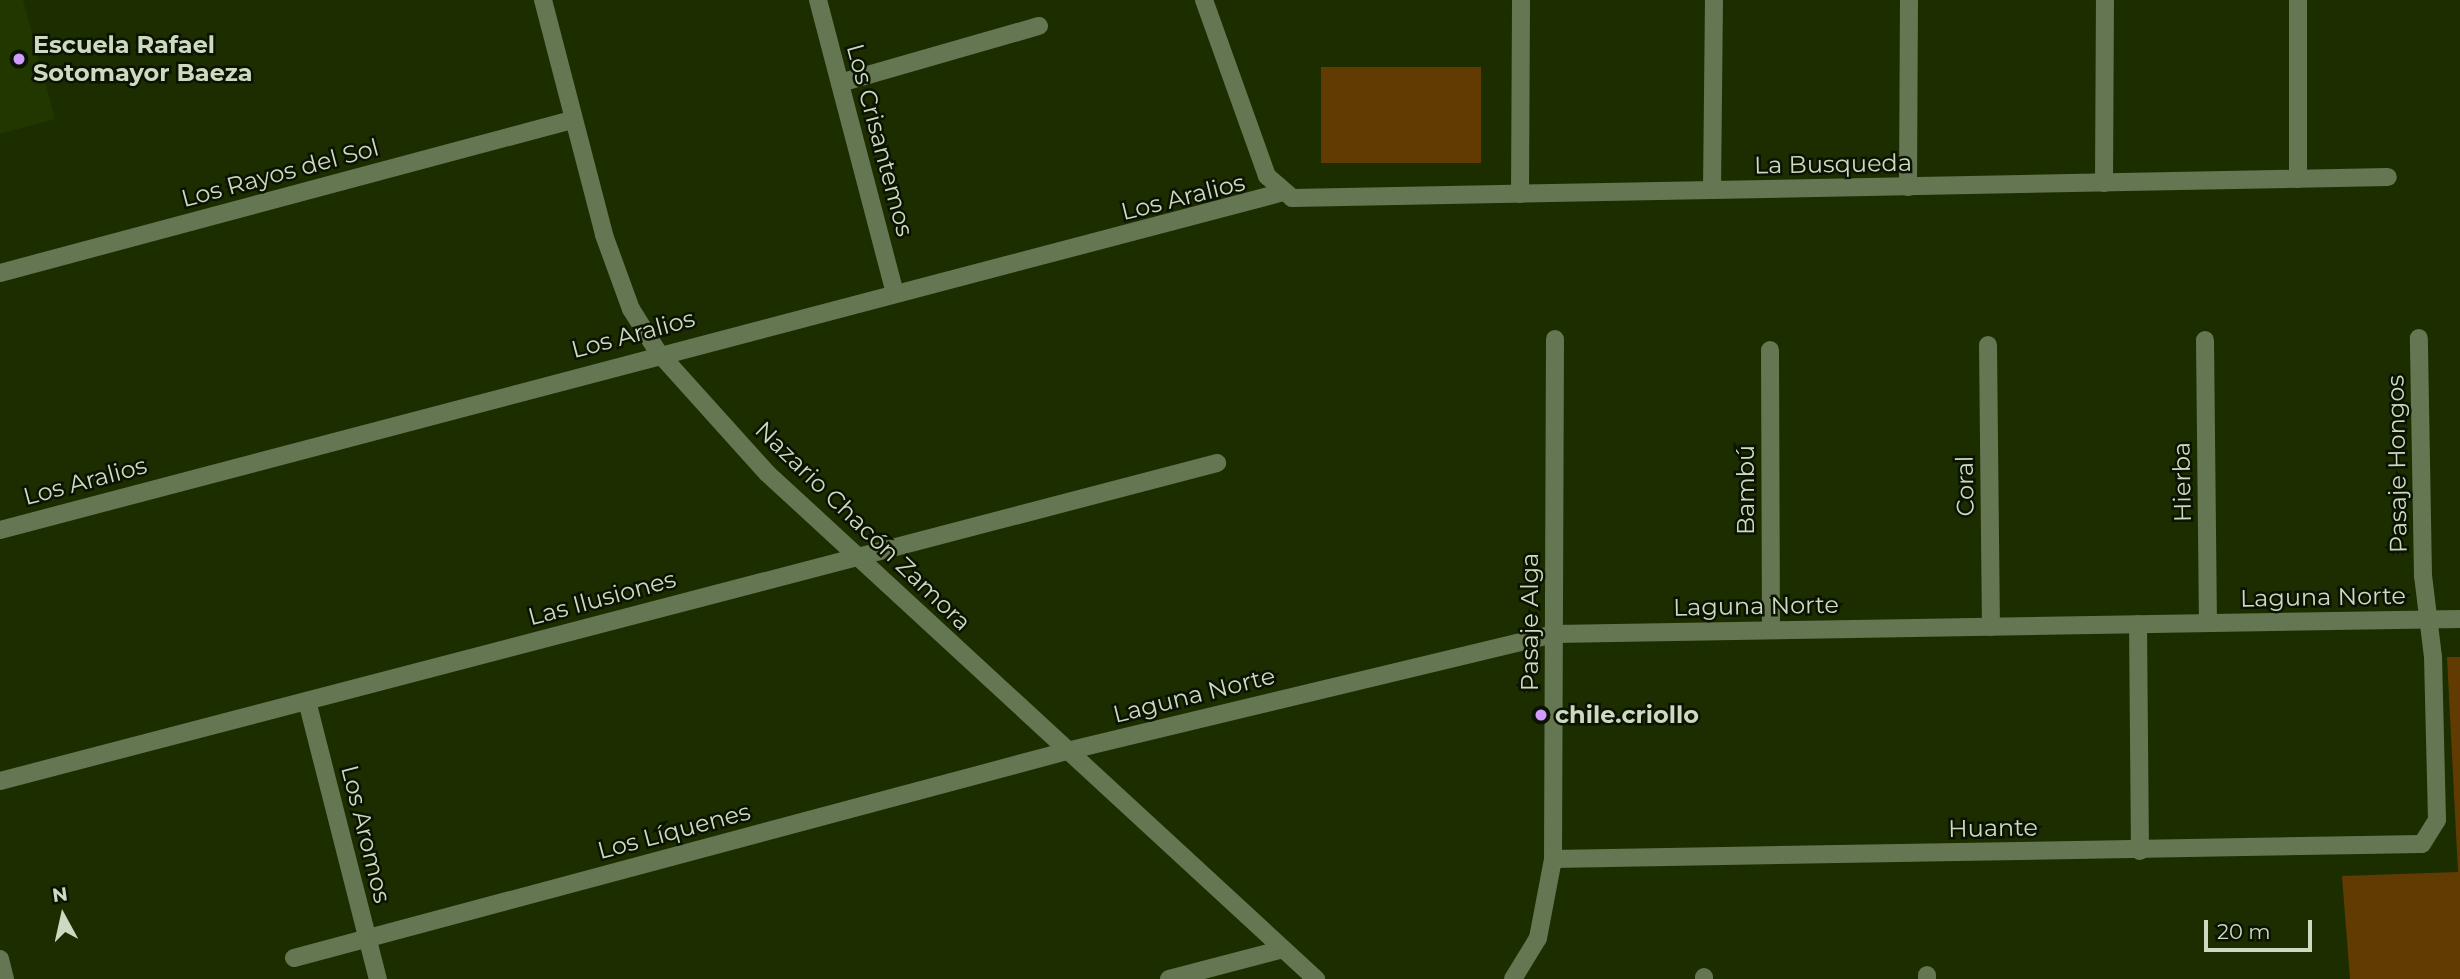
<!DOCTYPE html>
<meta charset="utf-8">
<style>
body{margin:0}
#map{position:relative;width:2460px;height:979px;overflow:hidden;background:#1c2e00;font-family:Montserrat,sans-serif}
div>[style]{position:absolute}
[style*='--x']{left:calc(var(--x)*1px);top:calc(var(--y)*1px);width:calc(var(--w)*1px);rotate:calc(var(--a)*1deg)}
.built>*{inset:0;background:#223600}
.green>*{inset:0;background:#613b01}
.minor>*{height:18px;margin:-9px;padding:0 9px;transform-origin:9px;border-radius:9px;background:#657652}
.dots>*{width:19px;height:19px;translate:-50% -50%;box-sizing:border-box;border:4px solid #0b1303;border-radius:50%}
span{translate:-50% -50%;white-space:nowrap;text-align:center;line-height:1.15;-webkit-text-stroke:5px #0b1303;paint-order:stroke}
.poi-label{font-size:24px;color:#cddac1;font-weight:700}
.left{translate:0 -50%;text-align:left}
.street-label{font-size:24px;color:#cddac1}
.north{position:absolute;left:28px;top:881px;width:70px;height:70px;-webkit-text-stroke:5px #0b1303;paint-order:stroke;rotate:352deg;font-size:19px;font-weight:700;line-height:28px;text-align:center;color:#cddac1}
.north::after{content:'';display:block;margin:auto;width:24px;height:32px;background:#cddac1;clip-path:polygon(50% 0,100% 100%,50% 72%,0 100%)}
.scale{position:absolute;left:2204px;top:920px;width:108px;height:32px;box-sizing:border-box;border:4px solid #cddac1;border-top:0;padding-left:9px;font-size:21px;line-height:24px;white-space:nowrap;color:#cddac1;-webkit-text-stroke:5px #0b1303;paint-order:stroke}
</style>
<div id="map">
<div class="built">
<div style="clip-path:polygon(0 0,23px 0,55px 119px,0 134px)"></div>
</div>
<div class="green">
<div style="clip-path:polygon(1321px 67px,1481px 67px,1481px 163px,1321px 163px)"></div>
<div style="clip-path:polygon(2447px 657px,2460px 657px,2460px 979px,2350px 979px,2342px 876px,2458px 872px)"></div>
</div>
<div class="minor">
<div style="--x:543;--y:0;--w:243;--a:75.4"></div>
<div style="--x:604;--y:235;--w:79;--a:70"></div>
<div style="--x:631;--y:309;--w:51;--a:57.9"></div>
<div style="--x:658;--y:352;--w:163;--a:48"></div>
<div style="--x:767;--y:473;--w:747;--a:42.67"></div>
<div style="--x:818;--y:0;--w:303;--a:75.3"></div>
<div style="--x:1204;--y:0;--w:187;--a:70.3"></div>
<div style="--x:1267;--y:176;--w:33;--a:41"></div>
<div style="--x:1292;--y:198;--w:1096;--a:-1.1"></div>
<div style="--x:2298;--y:0;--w:179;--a:90"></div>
<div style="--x:840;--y:83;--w:207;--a:-16"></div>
<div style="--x:2104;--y:183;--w:183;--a:-89.7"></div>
<div style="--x:1908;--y:187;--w:187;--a:-89.7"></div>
<div style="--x:1712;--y:190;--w:190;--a:-89.4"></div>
<div style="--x:1520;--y:194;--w:194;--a:-89.7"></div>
<div style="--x:0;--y:273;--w:592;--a:-14.98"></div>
<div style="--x:2205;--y:340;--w:283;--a:89.4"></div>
<div style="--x:1988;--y:345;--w:282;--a:89.4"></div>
<div style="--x:1770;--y:350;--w:280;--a:89.8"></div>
<div style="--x:0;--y:530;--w:1324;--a:-14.75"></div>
<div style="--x:2138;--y:624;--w:227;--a:89.5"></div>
<div style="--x:307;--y:701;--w:287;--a:75.7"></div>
<div style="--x:0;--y:781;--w:1258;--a:-14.64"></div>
<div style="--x:1553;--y:859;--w:869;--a:-0.99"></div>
<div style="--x:2422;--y:844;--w:28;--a:-58"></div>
<div style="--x:2437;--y:820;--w:163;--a:-91.4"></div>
<div style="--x:2433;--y:657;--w:82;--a:-97"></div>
<div style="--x:2423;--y:576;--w:238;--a:-91"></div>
<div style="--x:294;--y:958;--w:800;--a:-14.99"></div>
<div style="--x:1067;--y:751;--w:501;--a:-13.51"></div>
<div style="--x:1554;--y:634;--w:906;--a:-0.95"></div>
<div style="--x:0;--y:959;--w:21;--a:76"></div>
<div style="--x:1927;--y:975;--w:4;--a:90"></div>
<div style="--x:1704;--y:977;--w:2;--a:90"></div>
<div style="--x:1169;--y:979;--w:118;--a:-14.7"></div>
<div style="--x:1513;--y:979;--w:48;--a:-58.6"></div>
<div style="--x:1538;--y:938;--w:80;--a:-79.2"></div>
<div style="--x:1553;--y:859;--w:520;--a:-89.78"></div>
</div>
<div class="dots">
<div style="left:19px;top:59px;background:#d29cfd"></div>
<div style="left:1541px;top:715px;background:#d29cfd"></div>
</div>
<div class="poi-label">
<span class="left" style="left:33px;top:59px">Escuela Rafael<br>Sotomayor Baeza</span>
<span class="left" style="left:1555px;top:715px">chile.criollo</span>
</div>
<div class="street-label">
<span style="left:880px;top:140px;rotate:75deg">Los Crisantemos</span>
<span style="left:1833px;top:164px;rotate:-1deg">La Busqueda</span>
<span style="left:280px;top:173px;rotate:-15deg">Los Rayos del Sol</span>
<span style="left:1183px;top:197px;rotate:-14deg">Los Aralios</span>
<span style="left:633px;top:334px;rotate:-15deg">Los Aralios</span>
<span style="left:2397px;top:464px;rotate:-91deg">Pasaje Hongos</span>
<span style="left:85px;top:481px;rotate:-15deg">Los Aralios</span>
<span style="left:2182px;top:482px;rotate:-91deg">Hierba</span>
<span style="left:1965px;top:486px;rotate:-91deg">Coral</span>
<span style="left:1746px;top:490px;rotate:-90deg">Bambú</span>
<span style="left:863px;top:526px;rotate:44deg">Nazario Chacón Zamora</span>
<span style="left:2323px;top:597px;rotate:-1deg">Laguna Norte</span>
<span style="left:602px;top:598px;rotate:-15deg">Las Ilusiones</span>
<span style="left:1756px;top:606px;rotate:-1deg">Laguna Norte</span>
<span style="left:1530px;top:622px;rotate:-90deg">Pasaje Alga</span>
<span style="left:1194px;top:695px;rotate:-14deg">Laguna Norte</span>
<span style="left:1993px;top:828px;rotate:-1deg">Huante</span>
<span style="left:674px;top:831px;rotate:-15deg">Los Líquenes</span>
<span style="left:366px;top:834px;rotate:76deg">Los Aromos</span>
</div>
<div class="north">N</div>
<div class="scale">20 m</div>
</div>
